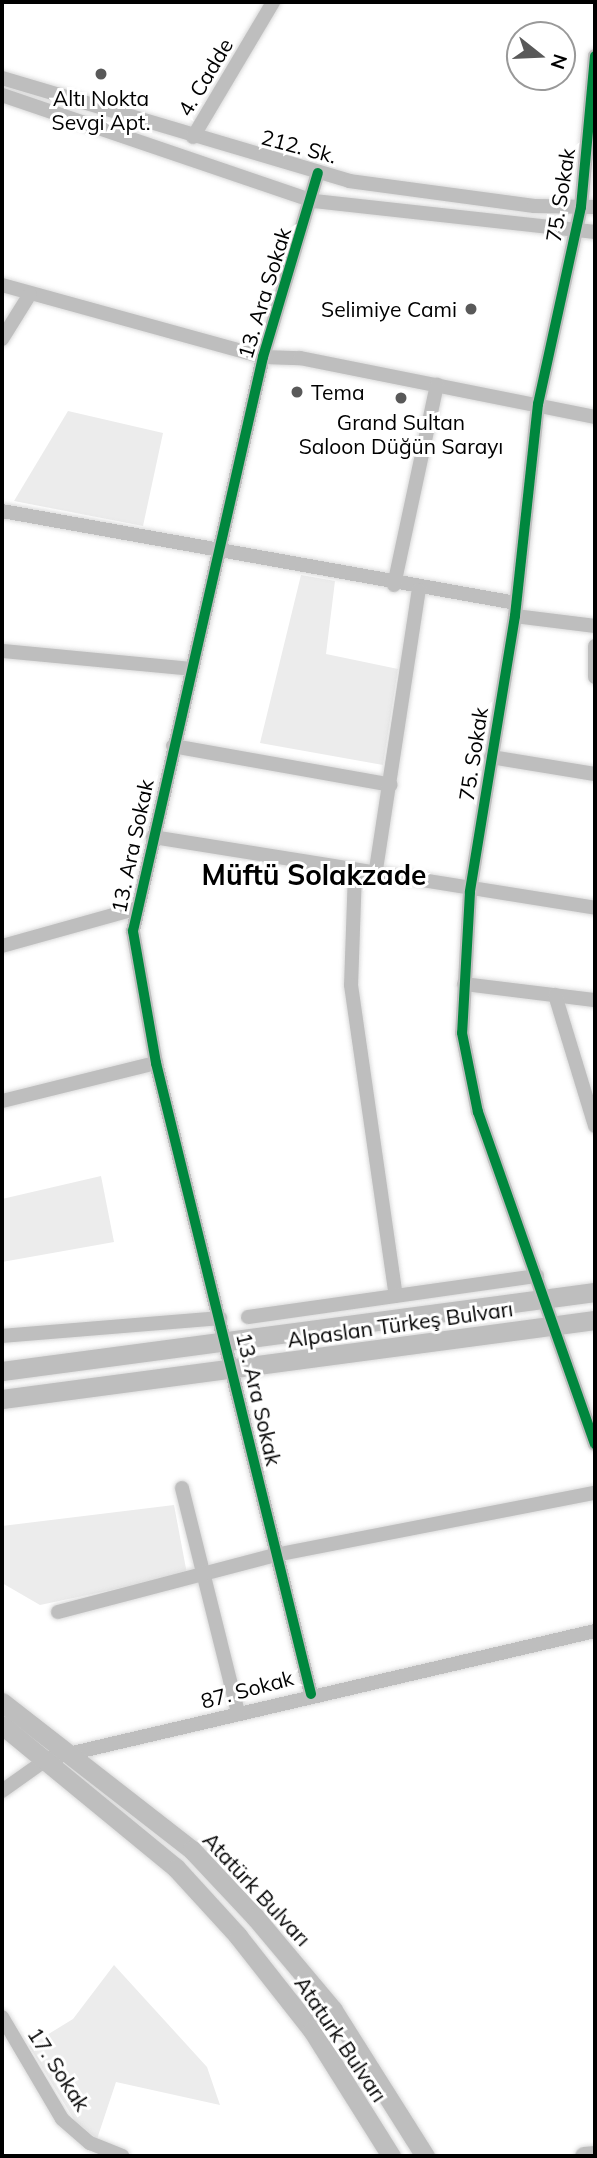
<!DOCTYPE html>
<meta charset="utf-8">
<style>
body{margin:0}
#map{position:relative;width:597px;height:2158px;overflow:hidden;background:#fff;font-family:Mulish,sans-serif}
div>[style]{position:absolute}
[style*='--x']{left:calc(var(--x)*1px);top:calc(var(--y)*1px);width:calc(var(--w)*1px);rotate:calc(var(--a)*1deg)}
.green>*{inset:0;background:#ececec}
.roads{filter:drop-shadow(0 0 2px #dbdbdb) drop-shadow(0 0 2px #dbdbdb)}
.minor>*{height:14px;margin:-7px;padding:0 7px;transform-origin:7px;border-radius:7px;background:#bebebe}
.major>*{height:19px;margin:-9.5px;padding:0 9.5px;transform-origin:9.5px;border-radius:9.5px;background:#bebebe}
.cycleway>*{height:10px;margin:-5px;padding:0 5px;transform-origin:5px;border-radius:5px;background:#00873e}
.dots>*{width:19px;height:19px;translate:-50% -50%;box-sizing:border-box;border:4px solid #fff;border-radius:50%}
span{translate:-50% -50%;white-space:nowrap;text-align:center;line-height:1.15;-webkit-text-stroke:6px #fff;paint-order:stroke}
.street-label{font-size:21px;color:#000}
.poi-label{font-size:21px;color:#000}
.right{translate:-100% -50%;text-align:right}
.left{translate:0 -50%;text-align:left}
.district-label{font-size:28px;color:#000;font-weight:700}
.frame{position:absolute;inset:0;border:4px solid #000;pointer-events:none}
.north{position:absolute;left:506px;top:21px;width:70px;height:70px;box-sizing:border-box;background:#fff;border:2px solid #999;border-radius:50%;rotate:108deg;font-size:19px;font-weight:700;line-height:28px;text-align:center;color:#000}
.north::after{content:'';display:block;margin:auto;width:24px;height:32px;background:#595959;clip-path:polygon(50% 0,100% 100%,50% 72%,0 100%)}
</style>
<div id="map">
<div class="green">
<div style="clip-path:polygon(68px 411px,163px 433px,143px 526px,14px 501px)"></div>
<div style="clip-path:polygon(301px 575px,335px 581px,326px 654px,398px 669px,383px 765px,260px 743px)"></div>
<div style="clip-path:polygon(101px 1176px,114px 1242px,2px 1262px,2px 1199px)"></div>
<div style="clip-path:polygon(174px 1505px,187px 1574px,40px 1605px,2px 1583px,2px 1526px)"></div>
<div style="clip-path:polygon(114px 1965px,207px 2067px,220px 2105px,116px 2082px,97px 2139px,75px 2121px,29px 2046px,73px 2019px)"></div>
</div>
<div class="roads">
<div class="minor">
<div style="--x:595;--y:56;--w:152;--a:95.3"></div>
<div style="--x:581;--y:207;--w:202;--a:102.3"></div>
<div style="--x:538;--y:404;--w:213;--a:96.2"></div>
<div style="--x:515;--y:616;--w:280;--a:99.3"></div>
<div style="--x:470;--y:892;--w:141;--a:93.2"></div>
<div style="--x:462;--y:1033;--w:81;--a:78.6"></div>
<div style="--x:478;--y:1112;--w:352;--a:70.6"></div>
<div style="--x:2;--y:78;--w:362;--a:16.5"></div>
<div style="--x:349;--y:181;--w:187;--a:7.7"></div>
<div style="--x:534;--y:206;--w:61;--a:0.9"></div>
<div style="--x:2;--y:95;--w:330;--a:18.8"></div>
<div style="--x:314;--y:201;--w:283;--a:6.3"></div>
<div style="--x:193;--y:137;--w:157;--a:-59.3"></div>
<div style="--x:2;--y:285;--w:271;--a:15.4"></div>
<div style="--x:263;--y:357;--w:37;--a:2"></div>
<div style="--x:300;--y:358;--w:301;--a:11.3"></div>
<div style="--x:2;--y:339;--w:53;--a:-58.1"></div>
<div style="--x:2;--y:511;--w:522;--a:10.15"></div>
<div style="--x:394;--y:585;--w:205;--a:-77.9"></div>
<div style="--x:515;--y:616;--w:81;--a:7.1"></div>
<div style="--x:595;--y:646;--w:31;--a:90"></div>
<div style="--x:2;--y:651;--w:191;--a:5.4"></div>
<div style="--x:173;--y:746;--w:221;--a:10.1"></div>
<div style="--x:491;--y:757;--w:105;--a:9.3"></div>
<div style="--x:153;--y:837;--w:448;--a:9.1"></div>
<div style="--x:355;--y:872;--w:113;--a:92"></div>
<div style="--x:351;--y:985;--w:314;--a:81.8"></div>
<div style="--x:375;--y:876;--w:289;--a:-81.3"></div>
<div style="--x:2;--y:946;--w:141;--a:-15.6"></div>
<div style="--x:464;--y:984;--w:132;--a:7"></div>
<div style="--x:555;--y:995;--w:137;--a:73"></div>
<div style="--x:2;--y:1101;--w:159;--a:-13.9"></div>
<div style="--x:248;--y:1317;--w:292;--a:-8.1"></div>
<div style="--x:2;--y:1336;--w:219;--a:-4.7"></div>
<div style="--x:182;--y:1488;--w:232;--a:76"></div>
<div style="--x:58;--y:1612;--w:224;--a:-14.7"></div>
<div style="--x:275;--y:1555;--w:326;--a:-11"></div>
<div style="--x:311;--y:1694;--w:650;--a:-103.8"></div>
<div style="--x:156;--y:1063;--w:134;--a:-99.9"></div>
<div style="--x:133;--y:931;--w:589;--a:-77.24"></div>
<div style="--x:263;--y:357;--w:192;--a:-73.4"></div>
<div style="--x:2;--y:1791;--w:55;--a:-35.4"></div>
<div style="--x:47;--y:1759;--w:563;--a:-13.15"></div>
<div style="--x:2;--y:2017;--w:118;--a:59.5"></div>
<div style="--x:62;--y:2119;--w:37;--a:41"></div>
<div style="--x:90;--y:2143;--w:35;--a:22"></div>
</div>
<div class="major">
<div style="--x:2;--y:1371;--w:598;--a:-7.59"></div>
<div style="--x:2;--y:1399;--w:598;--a:-7.59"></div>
<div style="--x:2;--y:1702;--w:241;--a:37.9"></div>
<div style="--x:192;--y:1850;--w:92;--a:46.8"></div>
<div style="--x:255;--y:1917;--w:121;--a:50"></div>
<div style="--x:333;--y:2010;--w:173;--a:57.8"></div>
<div style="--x:2;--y:1725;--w:225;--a:39.4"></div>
<div style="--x:176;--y:1868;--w:92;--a:47.6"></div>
<div style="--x:238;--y:1936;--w:120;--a:51.8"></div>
<div style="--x:312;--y:2030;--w:149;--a:57.9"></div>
<div style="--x:584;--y:2156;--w:11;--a:-5"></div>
</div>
</div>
<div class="cycleway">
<div style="--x:595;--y:56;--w:152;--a:95.3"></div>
<div style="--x:581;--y:207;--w:202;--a:102.3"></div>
<div style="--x:538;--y:404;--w:213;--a:96.2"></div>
<div style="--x:515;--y:616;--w:280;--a:99.3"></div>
<div style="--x:470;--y:892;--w:141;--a:93.2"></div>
<div style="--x:462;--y:1033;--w:81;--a:78.6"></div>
<div style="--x:478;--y:1112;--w:352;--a:70.6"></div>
<div style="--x:311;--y:1694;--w:650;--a:-103.8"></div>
<div style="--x:156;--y:1063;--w:134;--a:-99.9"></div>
<div style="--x:133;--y:931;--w:589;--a:-77.24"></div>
<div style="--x:263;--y:357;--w:192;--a:-73.4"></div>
</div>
<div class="dots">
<div style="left:101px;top:74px;background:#595959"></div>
<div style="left:471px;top:309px;background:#595959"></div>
<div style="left:297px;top:392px;background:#595959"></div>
<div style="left:401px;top:398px;background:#595959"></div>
</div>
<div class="street-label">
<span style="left:205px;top:77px;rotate:-59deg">4. Cadde</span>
<span style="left:299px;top:146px;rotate:15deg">212. Sk.</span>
<span style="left:560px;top:195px;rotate:-81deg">75. Sokak</span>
<span style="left:264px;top:293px;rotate:-73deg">13. Ara Sokak</span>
<span style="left:473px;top:754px;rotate:-81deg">75. Sokak</span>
<span style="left:132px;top:846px;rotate:-78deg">13. Ara Sokak</span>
<span style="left:400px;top:1324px;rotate:-8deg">Alpaslan Türkeş Bulvarı</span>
<span style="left:259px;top:1399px;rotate:77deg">13. Ara Sokak</span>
<span style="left:247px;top:1689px;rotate:-15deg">87. Sokak</span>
<span style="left:257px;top:1889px;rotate:47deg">Atatürk Bulvarı</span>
<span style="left:341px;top:2039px;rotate:56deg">Ataturk Bulvarı</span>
<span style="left:59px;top:2069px;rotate:57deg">17. Sokak</span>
</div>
<div class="poi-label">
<span style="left:101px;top:110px">Altı Nokta<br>Sevgi Apt.</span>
<span class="right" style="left:457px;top:309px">Selimiye Cami</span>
<span class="left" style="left:311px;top:392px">Tema</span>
<span style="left:401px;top:434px">Grand Sultan<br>Saloon Düğün Sarayı</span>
</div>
<div class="district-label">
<span style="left:314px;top:875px">Müftü Solakzade</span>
</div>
<div class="frame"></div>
<div class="north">N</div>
</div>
